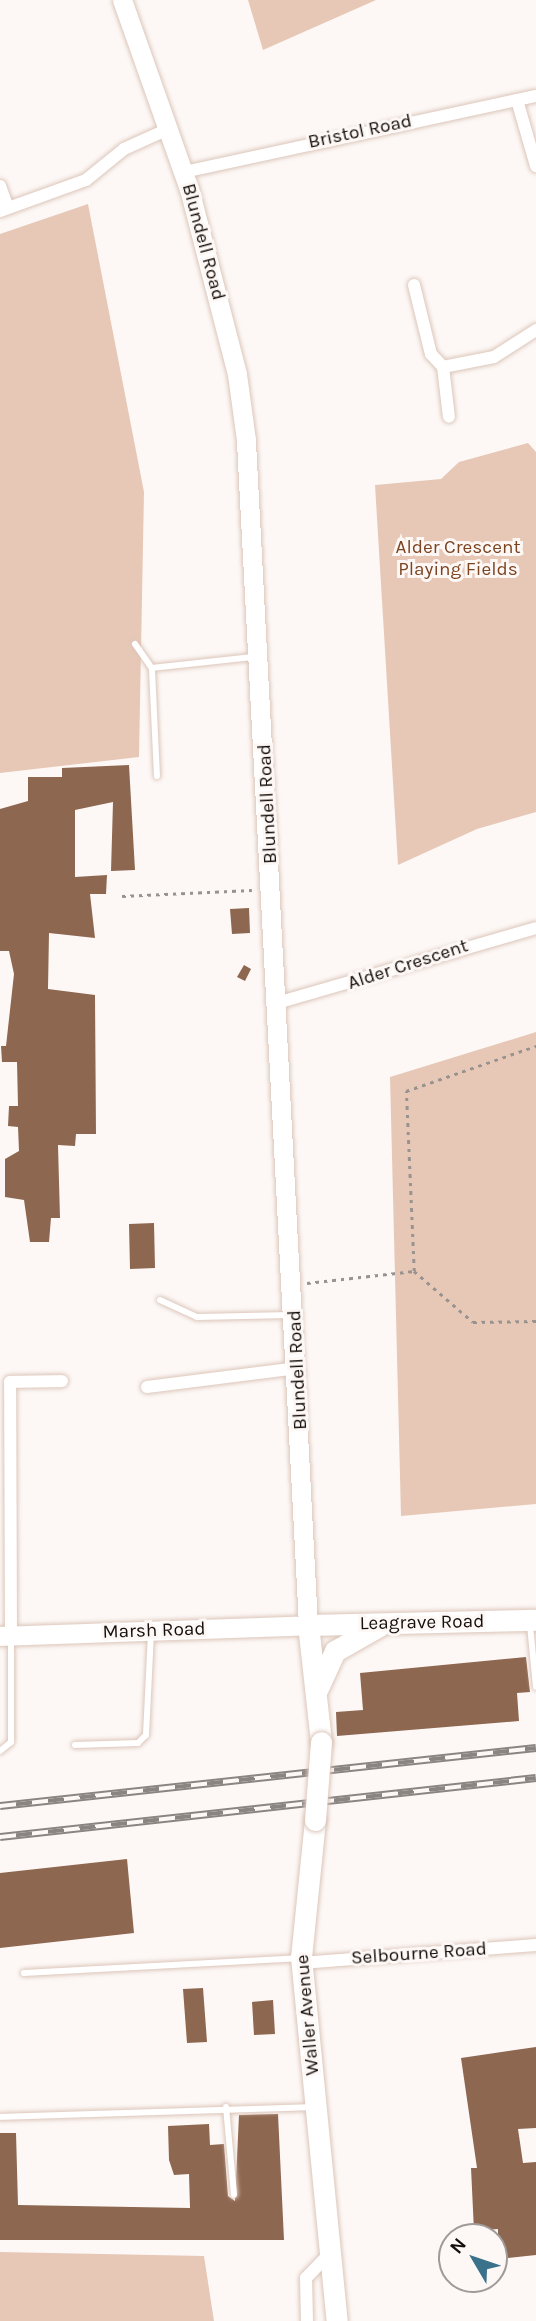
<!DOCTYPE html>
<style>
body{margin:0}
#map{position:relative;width:536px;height:2321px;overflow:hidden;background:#fdf8f6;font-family:Karla,sans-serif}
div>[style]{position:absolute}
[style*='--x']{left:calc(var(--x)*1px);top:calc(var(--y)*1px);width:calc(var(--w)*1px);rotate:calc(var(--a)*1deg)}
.green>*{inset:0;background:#e7c8b7}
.building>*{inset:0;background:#8e6750}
.path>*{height:2.5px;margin-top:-1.25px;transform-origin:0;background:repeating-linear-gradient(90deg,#999390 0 3.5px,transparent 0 8.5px)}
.roads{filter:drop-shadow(0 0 2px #dcc6ba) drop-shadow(0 0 2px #dcc6ba)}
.lane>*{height:6px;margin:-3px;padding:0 3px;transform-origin:3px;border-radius:3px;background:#fff}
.street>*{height:12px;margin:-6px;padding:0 6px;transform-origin:6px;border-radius:6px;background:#fff}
.secondary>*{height:19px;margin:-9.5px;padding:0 9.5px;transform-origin:9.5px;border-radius:9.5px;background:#fff}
.primary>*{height:21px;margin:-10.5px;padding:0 10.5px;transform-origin:10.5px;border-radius:10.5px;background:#fff}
.rail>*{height:8px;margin-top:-4px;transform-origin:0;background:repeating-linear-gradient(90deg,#fdf8f6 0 16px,#8b8582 0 32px);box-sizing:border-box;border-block:2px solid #8b8582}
.bridges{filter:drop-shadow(0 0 2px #dcc6ba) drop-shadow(0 0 2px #dcc6ba)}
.primary-bridge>*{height:21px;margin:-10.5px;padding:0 10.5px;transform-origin:10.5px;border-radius:10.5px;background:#fff}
span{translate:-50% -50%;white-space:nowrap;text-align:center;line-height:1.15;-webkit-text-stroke:6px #fdf8f6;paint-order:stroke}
.street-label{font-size:19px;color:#150e0a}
.park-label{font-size:19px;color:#7c4421}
.north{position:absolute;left:438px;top:2223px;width:70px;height:70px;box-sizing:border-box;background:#fdf8f6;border:2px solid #a09a98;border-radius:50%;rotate:309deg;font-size:19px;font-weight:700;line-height:28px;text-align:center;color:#150e0a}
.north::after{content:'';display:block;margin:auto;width:24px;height:32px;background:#3a728c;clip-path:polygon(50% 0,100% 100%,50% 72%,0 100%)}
</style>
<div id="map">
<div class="green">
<div style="clip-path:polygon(248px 0,376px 0,263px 50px)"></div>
<div style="clip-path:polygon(88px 204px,144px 492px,139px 757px,0 773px,0 234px)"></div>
<div style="clip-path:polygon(528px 443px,536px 452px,536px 812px,477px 829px,398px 865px,375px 485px,441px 479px,459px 462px)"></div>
<div style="clip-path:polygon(536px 1032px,536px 1504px,401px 1516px,390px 1077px)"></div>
<div style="clip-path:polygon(0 2252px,204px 2256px,214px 2321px,0 2321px)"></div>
</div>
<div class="building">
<div style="clip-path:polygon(129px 765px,135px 870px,111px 871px,113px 802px,75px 810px,75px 877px,107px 875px,106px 894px,90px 894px,95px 938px,49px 933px,48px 989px,95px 995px,96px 1134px,76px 1134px,75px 1146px,58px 1145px,60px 1218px,51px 1218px,49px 1242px,30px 1242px,24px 1200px,5px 1197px,5px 1159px,19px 1151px,18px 1127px,8px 1126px,9px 1106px,18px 1106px,17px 1062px,2px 1062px,1px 1046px,6px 1046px,14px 974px,9px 951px,0 951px,0 809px,28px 801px,28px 777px,62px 777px,62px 768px)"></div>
<div style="clip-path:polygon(249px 908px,250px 933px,232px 934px,230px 909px)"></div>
<div style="clip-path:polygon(244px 965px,251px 969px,245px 981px,237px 977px)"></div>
<div style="clip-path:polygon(154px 1223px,155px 1268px,130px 1269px,129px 1224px)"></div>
<div style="clip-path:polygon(526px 1657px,530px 1692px,517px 1693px,519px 1721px,337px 1736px,336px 1712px,363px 1710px,360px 1673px)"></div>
<div style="clip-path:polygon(127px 1859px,134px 1933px,0 1948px,0 1873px)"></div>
<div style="clip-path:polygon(203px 1988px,207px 2042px,187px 2043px,183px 1989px)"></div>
<div style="clip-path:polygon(273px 2000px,275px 2034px,254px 2035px,252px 2002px)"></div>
<div style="clip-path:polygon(536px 2047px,536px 2128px,518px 2129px,523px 2163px,536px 2162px,536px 2255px,498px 2259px,498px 2229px,474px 2231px,471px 2168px,477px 2168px,461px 2058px)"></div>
<div style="clip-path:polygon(278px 2114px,284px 2240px,0 2240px,0 2133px,16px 2133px,18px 2205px,190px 2208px,189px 2174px,174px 2175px,169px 2160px,168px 2126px,209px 2124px,210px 2145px,224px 2144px,228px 2196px,235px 2201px,239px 2115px)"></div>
</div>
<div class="path">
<div style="--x:122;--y:896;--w:130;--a:-2.6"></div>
<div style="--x:414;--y:1271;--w:180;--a:-92.5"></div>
<div style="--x:406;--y:1091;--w:138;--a:-19.1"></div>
<div style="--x:307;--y:1283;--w:108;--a:-6.4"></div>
<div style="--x:414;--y:1271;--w:78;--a:40.8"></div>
<div style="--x:473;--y:1322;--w:63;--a:-0.9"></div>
</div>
<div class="roads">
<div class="lane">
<div style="--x:135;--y:644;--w:29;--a:55"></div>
<div style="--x:157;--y:776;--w:108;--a:-92.7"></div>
<div style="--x:152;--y:668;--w:103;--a:-6.2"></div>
<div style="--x:160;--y:1300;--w:41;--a:24.7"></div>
<div style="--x:197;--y:1317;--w:93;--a:-1.2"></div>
<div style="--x:530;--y:1625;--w:62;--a:84.5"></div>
<div style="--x:75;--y:1745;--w:63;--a:-1.8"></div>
<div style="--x:138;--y:1743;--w:11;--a:-45"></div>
<div style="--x:146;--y:1735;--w:103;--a:-87.2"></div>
<div style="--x:0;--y:1751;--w:14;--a:-39"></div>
<div style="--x:11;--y:1742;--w:103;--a:-90"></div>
<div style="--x:24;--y:1973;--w:274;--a:-3.1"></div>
<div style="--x:226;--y:2107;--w:88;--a:84.8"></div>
<div style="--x:0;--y:2117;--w:313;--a:-1.8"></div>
</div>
<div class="street">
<div style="--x:517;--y:100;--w:69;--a:73.9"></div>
<div style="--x:184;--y:172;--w:360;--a:-12.2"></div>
<div style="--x:0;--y:186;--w:23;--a:70"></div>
<div style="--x:0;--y:211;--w:91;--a:-19.8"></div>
<div style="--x:86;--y:180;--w:49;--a:-39.2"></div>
<div style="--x:124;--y:149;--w:48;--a:-24.4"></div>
<div style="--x:414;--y:285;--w:71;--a:76.2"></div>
<div style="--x:431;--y:354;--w:18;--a:47"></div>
<div style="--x:443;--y:367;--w:52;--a:-11.1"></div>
<div style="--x:494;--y:357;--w:50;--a:-32.7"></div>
<div style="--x:443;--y:367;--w:50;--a:83.2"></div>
<div style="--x:280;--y:1002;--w:266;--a:-16.1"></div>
<div style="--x:147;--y:1387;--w:152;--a:-7.2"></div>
<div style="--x:11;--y:1636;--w:254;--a:-90.2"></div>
<div style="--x:10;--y:1382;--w:52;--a:-1.1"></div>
<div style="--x:301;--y:1963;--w:236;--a:-4.4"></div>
<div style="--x:307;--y:2321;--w:43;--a:-91.3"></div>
<div style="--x:306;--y:2278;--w:29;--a:-46"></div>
</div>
<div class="secondary">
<div style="--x:0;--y:1636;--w:308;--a:-2"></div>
<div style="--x:308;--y:1625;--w:1187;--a:-93"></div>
<div style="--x:246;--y:440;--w:67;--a:-97.8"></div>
<div style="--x:237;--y:374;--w:191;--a:-104.5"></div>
<div style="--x:189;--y:189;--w:201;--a:-109.5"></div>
</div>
<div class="primary">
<div style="--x:317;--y:1690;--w:43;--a:-65.2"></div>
<div style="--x:335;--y:1651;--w:51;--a:-29.6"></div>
<div style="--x:321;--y:1742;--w:118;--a:-96.3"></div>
<div style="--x:308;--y:1625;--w:228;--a:-1.3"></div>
<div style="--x:315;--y:1820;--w:138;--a:95.8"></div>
<div style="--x:301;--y:1957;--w:366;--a:84.4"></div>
</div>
</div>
<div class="rail">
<div style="--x:0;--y:1806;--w:539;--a:-6.18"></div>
<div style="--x:0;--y:1837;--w:539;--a:-6.28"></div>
</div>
<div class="bridges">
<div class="primary-bridge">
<div style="--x:315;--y:1820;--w:78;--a:-85.6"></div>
</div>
</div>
<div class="street-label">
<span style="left:360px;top:132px;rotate:-12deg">Bristol Road</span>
<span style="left:203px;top:242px;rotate:75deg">Blundell Road</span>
<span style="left:268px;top:804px;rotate:-93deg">Blundell Road</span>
<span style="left:408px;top:965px;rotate:-18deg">Alder Crescent</span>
<span style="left:298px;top:1370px;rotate:-93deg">Blundell Road</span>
<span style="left:422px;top:1623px;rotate:-1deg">Leagrave Road</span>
<span style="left:154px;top:1631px;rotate:-2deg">Marsh Road</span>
<span style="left:419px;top:1954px;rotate:-4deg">Selbourne Road</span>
<span style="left:308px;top:2015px;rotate:-95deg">Waller Avenue</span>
</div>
<div class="park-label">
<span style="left:458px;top:559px">Alder Crescent<br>Playing Fields</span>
</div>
<div class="north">N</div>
</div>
